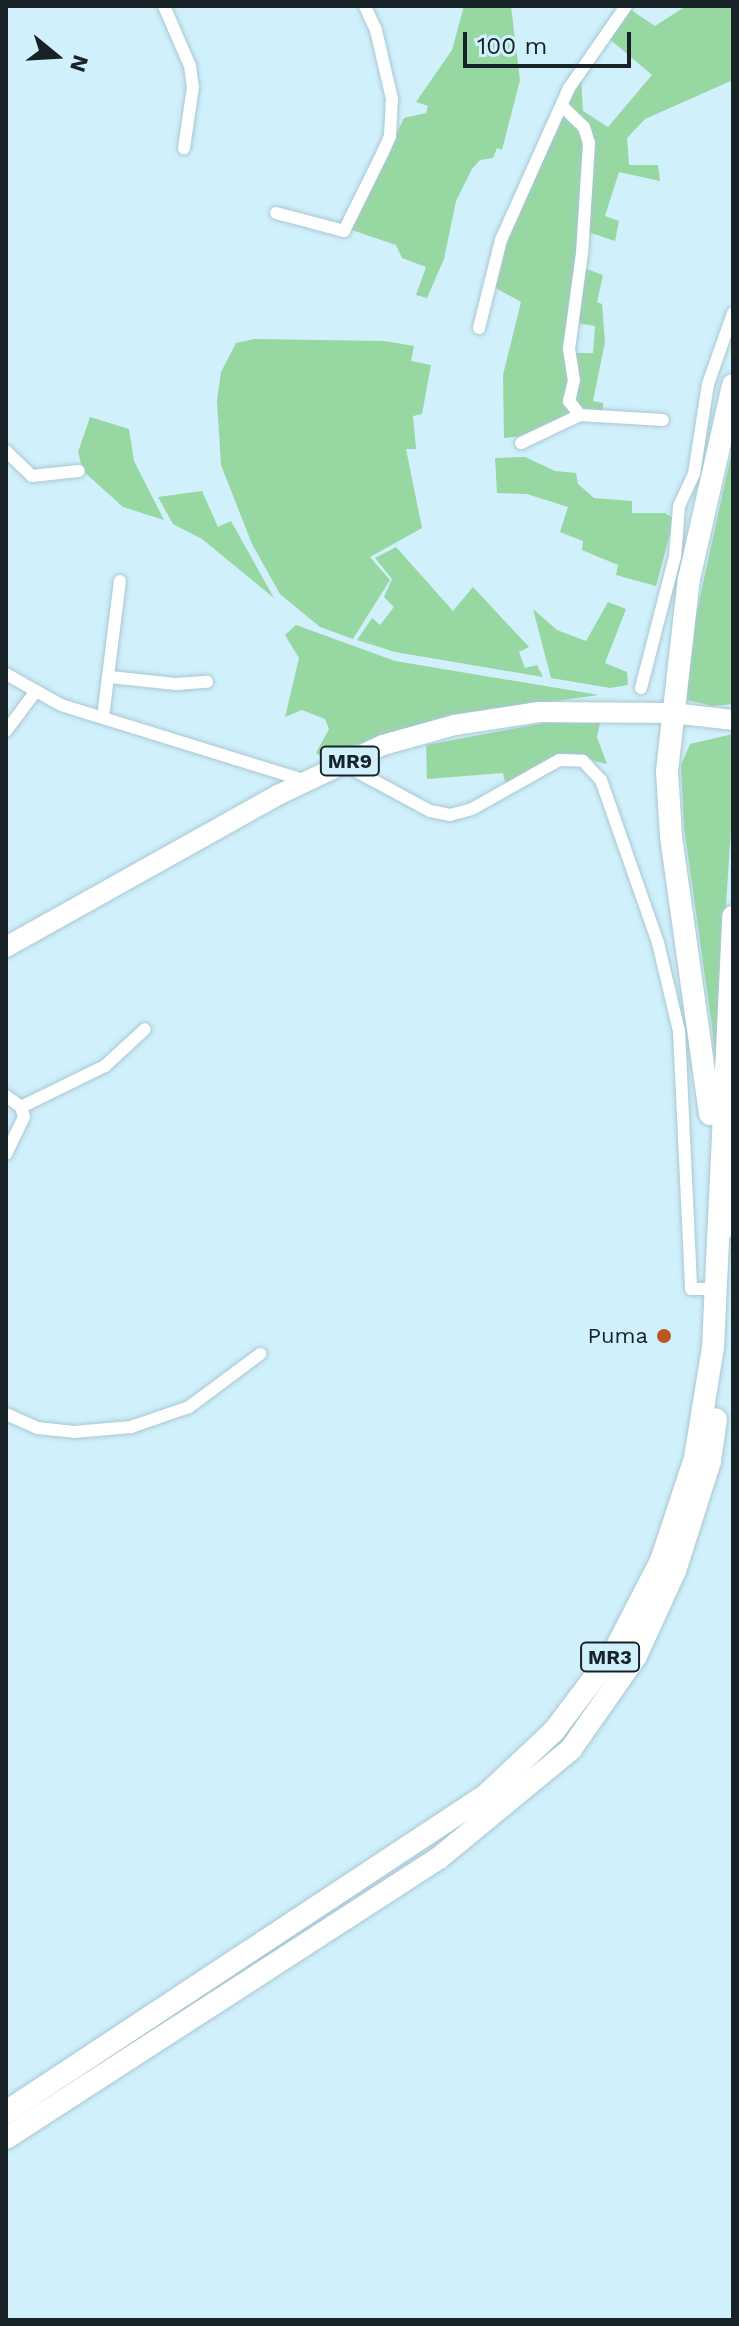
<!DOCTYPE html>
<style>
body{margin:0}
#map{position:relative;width:739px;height:2326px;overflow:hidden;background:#d0f0fb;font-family:"Work Sans",sans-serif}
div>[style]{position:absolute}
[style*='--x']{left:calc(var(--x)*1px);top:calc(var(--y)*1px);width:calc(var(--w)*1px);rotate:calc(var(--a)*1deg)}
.green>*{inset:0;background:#97d7a2}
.roads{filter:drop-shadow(0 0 2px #a8c8d2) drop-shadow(0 0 2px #a8c8d2)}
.street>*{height:12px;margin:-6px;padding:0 6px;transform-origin:6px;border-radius:6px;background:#fff}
.primary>*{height:20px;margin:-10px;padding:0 10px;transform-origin:10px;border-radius:10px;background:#fff}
.highway>*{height:22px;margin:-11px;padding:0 11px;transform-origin:11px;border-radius:11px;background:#fff}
.dots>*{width:22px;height:22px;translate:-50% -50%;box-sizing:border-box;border:4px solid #d0f0fb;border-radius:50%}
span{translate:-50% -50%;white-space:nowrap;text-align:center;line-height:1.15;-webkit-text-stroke:8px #d0f0fb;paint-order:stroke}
.shield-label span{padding:2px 6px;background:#d0f0fb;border:2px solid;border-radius:6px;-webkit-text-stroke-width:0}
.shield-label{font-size:20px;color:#172327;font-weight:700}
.poi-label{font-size:22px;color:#172327}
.right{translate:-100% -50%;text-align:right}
.frame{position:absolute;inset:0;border:8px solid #172327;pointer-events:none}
.north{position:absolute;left:16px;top:16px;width:80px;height:80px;-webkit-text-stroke:6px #d0f0fb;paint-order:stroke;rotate:108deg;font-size:22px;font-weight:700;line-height:32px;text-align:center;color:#172327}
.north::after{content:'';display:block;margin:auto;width:28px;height:36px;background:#172327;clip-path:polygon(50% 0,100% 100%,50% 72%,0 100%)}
.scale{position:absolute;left:463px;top:32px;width:168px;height:36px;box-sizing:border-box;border:4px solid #172327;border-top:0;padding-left:10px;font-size:24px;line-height:28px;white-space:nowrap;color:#172327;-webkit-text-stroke:6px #d0f0fb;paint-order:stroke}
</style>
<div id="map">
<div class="green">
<div style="clip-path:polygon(464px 6px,511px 6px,520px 80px,502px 150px,497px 148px,493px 158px,480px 160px,472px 169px,456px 201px,444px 259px,427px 298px,416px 295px,426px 267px,402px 258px,396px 245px,349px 229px,404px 118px,426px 113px,428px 106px,416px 102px,452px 50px)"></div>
<div style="clip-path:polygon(686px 6px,733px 6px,733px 80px,645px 119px,627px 138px,629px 165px,658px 165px,660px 181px,619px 172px,605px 216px,619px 221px,615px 241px,588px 232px,592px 146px,567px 104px,568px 94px,581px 79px,583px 111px,608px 127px,652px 75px,606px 36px,628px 8px,655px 26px)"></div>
<div style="clip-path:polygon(565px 113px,585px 136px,581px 235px,574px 274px,575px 413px,524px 436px,504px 438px,503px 375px,521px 302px,492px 286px,506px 234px)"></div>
<div style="clip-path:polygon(584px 268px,603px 275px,597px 302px,602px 304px,605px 342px,593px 401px,603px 403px,603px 410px,593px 413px,578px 409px,572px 392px,574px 353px,593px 353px,595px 326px,578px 323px)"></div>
<div style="clip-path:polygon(254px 339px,384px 341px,414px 346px,411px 361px,431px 365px,422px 414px,413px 416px,416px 449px,406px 449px,422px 528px,370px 557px,390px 580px,353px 639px,320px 627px,280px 594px,252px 544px,221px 465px,217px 401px,221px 372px,236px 343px)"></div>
<div style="clip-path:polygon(90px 417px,129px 429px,134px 461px,164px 520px,123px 507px,83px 471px,78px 452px)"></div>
<div style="clip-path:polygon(733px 446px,733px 704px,713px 706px,687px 700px,686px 661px)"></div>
<div style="clip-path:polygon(525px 457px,555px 471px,576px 473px,578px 484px,594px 498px,632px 501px,632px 513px,665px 513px,674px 519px,656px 586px,616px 575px,618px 565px,582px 550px,583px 541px,560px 532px,568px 507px,527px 494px,497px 493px,495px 458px)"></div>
<div style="clip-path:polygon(202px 491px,218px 527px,231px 521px,274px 598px,202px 539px,173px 524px,158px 497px)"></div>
<div style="clip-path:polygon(396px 547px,453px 611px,473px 587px,529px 647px,519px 652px,525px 668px,537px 665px,543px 677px,395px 652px,357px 640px,372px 618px,380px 625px,394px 607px,384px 597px,392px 579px,375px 558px)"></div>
<div style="clip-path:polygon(608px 602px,626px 609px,605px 663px,627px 672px,628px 685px,610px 688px,551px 678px,533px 609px,557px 630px,586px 641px)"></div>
<div style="clip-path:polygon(296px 625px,395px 661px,599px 695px,449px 715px,321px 756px,316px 753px,329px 729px,325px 719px,302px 710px,285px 717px,299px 658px,285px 635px)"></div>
<div style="clip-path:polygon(544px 723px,600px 723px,597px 737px,607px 764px,568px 754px,506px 786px,503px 773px,427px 779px,426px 745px)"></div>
<div style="clip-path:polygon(733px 734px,733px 799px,716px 1056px,684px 827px,681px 765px,690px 744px)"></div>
</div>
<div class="roads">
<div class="street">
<div style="--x:164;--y:6;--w:65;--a:66.6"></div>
<div style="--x:190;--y:66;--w:21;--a:82"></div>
<div style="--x:193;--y:87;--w:62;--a:98.4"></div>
<div style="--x:562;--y:106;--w:30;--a:44"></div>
<div style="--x:584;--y:127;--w:17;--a:73"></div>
<div style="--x:589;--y:143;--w:110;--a:93.6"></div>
<div style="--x:582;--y:253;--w:97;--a:97.7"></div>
<div style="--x:569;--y:349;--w:31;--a:81"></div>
<div style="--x:574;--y:380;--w:22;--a:103"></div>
<div style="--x:569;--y:401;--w:18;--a:52"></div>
<div style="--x:276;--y:213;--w:70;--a:14.8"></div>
<div style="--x:344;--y:231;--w:88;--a:-63.7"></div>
<div style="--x:383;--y:152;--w:17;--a:-66"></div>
<div style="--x:390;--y:136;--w:37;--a:-87"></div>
<div style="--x:392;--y:99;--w:71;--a:-103.1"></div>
<div style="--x:376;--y:30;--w:26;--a:-115"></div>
<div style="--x:479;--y:328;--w:91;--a:-76"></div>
<div style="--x:501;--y:240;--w:167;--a:-65.9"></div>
<div style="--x:569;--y:88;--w:100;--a:-55.2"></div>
<div style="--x:521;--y:443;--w:65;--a:-25.4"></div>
<div style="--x:580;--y:415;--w:83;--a:3.4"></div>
<div style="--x:6;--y:451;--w:36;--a:44"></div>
<div style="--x:32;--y:476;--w:47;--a:-6.1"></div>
<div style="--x:6;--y:674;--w:63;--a:29.4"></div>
<div style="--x:61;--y:705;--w:257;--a:17.2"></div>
<div style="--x:110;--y:677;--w:66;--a:6.1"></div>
<div style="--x:176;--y:684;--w:31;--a:-4"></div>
<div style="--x:641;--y:688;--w:135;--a:-75.5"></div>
<div style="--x:675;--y:557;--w:51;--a:-85.5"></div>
<div style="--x:679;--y:506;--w:35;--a:-65"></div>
<div style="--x:694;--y:474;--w:91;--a:-81.2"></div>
<div style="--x:708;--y:384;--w:75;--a:-70.6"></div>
<div style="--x:103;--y:717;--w:137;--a:-82.9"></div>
<div style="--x:6;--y:731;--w:50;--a:-53.1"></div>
<div style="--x:343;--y:764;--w:99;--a:28.4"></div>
<div style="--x:430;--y:811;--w:20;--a:11"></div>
<div style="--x:450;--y:815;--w:23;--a:-15"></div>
<div style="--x:472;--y:809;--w:100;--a:-29.4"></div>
<div style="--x:559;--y:760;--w:24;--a:2"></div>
<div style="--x:583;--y:761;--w:26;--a:47"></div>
<div style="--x:601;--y:780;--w:173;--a:70.7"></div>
<div style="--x:658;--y:943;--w:90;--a:76.6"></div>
<div style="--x:679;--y:1031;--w:258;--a:87.3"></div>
<div style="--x:691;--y:1289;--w:23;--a:0"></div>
<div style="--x:6;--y:1096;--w:19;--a:36"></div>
<div style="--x:21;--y:1107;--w:10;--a:73"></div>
<div style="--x:24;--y:1117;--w:41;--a:115.9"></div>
<div style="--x:21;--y:1107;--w:93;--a:-26"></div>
<div style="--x:105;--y:1066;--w:54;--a:-42.8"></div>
<div style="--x:6;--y:1414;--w:34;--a:24"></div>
<div style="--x:37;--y:1428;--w:37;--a:6"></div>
<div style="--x:74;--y:1432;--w:57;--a:-5"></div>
<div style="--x:131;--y:1427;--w:61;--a:-19"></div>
<div style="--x:189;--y:1407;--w:89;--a:-36.7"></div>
</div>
<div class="primary">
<div style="--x:6;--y:947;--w:312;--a:-29.2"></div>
<div style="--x:278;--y:795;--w:116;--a:-25.5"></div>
<div style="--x:383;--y:745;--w:75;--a:-15.5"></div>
<div style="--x:455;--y:725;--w:85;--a:-8.8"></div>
<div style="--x:539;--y:712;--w:133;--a:0.4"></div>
<div style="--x:672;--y:713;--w:61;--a:6.5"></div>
</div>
<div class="highway">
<div style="--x:710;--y:1114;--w:281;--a:-98"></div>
<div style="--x:671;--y:836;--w:65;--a:-93.5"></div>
<div style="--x:667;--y:771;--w:193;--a:-83.5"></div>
<div style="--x:689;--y:579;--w:199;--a:-77.2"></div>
<div style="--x:729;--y:1226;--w:18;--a:-77"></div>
<div style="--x:6;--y:2112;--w:575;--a:-33.44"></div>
<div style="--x:486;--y:1795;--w:93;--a:-43.3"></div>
<div style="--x:554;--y:1731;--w:101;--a:-53"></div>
<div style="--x:615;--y:1650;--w:100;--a:-62.7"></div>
<div style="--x:661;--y:1561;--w:108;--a:-71.7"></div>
<div style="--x:695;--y:1458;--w:112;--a:-80.8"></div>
<div style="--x:713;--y:1347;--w:431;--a:-87.3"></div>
<div style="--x:6;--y:2138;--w:516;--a:-32.89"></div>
<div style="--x:439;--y:1858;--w:171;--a:-39.5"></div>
<div style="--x:571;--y:1749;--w:113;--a:-55"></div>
<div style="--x:636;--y:1656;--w:94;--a:-65.4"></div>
<div style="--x:675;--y:1571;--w:115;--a:-72.3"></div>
<div style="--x:710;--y:1461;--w:42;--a:-81.9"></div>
</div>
</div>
<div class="dots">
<div style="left:664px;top:1336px;background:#bb5724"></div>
</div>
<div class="shield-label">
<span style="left:350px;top:761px">MR9</span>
<span style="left:610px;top:1657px">MR3</span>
</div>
<div class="poi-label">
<span class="right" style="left:648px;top:1336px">Puma</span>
</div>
<div class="frame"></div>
<div class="north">N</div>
<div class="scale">100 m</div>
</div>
